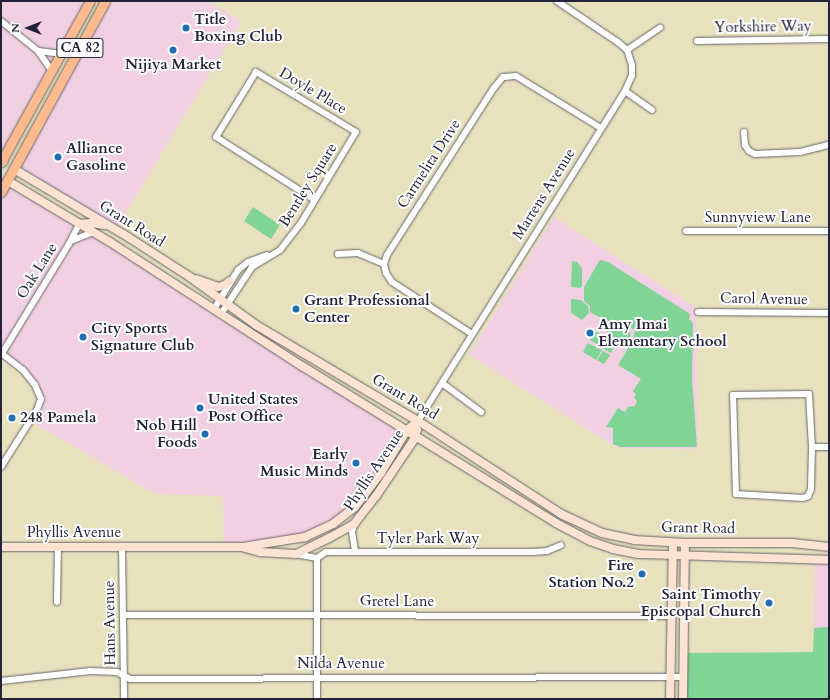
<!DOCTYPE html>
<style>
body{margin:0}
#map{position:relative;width:830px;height:700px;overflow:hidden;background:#e7e1be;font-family:Cardo,serif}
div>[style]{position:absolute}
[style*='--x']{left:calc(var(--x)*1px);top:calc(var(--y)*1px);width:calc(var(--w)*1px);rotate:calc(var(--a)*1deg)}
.built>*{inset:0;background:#f1d0e2}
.green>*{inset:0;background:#7fd496}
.roads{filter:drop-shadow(0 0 1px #676569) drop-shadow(0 0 1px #676569)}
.street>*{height:6px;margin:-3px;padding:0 3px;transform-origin:3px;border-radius:3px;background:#fff}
.secondary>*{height:8px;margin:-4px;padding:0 4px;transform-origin:4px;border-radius:4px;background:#fee3d2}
.primary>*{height:9px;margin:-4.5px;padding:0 4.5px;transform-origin:4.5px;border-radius:4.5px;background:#fcba8e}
.highway>*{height:11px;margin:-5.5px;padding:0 5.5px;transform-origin:5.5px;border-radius:5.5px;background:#fcba8e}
.dots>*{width:11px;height:11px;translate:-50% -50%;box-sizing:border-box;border:2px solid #fff;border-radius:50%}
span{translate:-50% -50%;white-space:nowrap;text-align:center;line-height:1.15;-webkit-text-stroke:4px #fff;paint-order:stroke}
.shield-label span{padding:1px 3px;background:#fff;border:1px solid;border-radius:3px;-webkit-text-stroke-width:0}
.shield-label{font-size:14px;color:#22223b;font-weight:700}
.poi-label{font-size:15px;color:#22223b;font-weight:700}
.left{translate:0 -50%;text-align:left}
.right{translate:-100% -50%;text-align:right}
.street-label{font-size:15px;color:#22223b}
.frame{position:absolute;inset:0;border:2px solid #22223b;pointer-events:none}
.north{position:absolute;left:8px;top:8px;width:40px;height:40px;-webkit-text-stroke:3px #fff;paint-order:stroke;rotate:270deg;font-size:11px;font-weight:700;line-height:16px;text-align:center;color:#22223b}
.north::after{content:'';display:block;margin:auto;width:14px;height:18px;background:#22223b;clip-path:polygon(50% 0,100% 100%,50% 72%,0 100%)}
</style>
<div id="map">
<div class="built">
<div style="clip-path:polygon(1px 1px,90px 1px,1px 160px)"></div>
<div style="clip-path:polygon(105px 1px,208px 1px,241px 22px,116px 229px,14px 169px)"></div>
<div style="clip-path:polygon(8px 181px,79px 224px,71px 240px,93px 232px,395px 423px,400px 443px,367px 493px,317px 532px,224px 547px,223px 496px,155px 494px,30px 421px,41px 399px,23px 370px,1px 355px,1px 192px)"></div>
<div style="clip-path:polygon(554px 217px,696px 308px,698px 449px,620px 448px,611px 444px,469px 355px)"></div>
<div style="clip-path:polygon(815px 563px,829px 563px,829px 627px,814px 628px)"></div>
</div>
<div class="green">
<div style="clip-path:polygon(253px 207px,280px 225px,271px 239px,244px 221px)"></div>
<div style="clip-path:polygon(600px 260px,608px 262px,690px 314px,689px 320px,691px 320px,693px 324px,692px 379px,697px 447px,620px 447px,613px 444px,613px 428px,606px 427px,618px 408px,625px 412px,628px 407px,635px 406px,637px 401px,634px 398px,636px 394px,633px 391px,641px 379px,618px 365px,633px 340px,635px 330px,627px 326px,615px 326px,609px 323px,590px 312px,590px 306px,584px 301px,584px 287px)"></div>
<div style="clip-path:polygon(572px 261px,577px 262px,582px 268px,582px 286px,580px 288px,571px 287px)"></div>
<div style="clip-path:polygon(571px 299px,581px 300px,588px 306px,589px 313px,582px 320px,571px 313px)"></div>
<div style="clip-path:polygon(611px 327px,624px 328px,630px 332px,631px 339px,627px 346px,607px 335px)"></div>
<div style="clip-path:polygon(595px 331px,609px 339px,603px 348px,590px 340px)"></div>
<div style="clip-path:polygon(610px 339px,616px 343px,611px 353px,604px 349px)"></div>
<div style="clip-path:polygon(588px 343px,602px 350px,596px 360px,583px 352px)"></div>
<div style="clip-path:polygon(603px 351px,610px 355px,604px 364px,597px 360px)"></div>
<div style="clip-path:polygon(829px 627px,829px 699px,686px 699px,687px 653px,813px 652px,814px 628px)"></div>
</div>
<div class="roads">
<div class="street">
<div style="--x:1;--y:21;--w:48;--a:39"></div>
<div style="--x:38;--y:51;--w:24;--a:55"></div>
<div style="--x:697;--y:41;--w:132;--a:-0.9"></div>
<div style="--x:627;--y:50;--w:40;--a:-34"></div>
<div style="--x:38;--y:51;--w:23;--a:7"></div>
<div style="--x:625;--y:91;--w:33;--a:35"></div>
<div style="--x:744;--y:132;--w:13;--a:86"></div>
<div style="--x:745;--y:145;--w:7;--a:56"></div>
<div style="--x:749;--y:151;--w:7;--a:27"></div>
<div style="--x:755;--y:154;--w:45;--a:-2.5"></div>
<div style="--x:800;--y:152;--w:30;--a:-14"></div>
<div style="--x:686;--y:231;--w:143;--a:0"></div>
<div style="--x:71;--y:241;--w:24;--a:-22"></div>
<div style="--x:338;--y:254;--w:20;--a:-3"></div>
<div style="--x:358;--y:253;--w:28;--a:23"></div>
<div style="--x:214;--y:309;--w:46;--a:-58.4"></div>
<div style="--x:238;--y:270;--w:13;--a:-39"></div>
<div style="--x:248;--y:262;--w:20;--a:-20"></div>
<div style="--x:698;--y:312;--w:131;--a:0.4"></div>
<div style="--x:221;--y:314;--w:56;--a:-56.6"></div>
<div style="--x:252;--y:267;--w:33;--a:-31"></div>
<div style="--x:280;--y:250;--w:34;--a:-52"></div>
<div style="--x:301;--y:223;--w:106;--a:-58.9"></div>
<div style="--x:356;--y:132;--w:117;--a:-149"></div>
<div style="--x:256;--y:72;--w:76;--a:121.6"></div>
<div style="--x:216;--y:137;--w:117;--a:32.5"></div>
<div style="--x:472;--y:334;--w:95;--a:-147"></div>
<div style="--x:392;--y:282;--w:11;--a:-124"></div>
<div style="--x:386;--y:273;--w:9;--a:-103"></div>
<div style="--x:384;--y:264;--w:9;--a:-72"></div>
<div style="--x:387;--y:255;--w:198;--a:-57.4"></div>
<div style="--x:494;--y:88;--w:14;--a:-51"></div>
<div style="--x:503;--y:77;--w:13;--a:-4"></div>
<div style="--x:516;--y:76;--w:100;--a:31.5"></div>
<div style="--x:1;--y:353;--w:28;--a:38"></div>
<div style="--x:23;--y:370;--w:19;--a:51"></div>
<div style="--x:35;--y:385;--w:15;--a:67"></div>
<div style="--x:41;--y:399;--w:12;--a:110"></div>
<div style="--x:37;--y:410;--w:67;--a:122.3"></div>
<div style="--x:1;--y:355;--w:130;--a:-58.5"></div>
<div style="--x:69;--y:244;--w:22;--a:-63"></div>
<div style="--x:442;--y:383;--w:49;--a:36.6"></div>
<div style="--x:809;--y:394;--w:53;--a:86.8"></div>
<div style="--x:812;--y:447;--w:42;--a:91.4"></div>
<div style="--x:811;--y:489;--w:8;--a:113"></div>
<div style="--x:808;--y:496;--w:5;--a:158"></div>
<div style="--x:803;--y:498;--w:67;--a:-176.6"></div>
<div style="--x:736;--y:494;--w:99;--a:-91.7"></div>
<div style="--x:733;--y:395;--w:76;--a:-0.8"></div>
<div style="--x:418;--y:421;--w:390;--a:-57.9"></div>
<div style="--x:625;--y:91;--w:17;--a:-66"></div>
<div style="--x:632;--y:75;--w:10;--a:-90"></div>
<div style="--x:632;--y:65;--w:16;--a:-108"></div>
<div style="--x:627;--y:50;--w:11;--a:-139"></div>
<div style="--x:619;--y:43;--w:75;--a:-145.9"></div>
<div style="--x:812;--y:447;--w:17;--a:0"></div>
<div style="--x:354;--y:524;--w:8;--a:104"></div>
<div style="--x:352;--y:532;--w:20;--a:81"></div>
<div style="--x:122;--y:547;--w:152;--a:89.2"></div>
<div style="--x:296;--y:554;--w:21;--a:11"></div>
<div style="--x:317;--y:558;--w:11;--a:-34"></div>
<div style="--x:326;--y:552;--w:207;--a:0"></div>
<div style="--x:533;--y:552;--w:14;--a:-4"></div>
<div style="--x:547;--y:551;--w:15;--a:-23"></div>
<div style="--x:317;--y:558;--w:141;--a:90"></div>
<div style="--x:57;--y:602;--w:55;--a:-89"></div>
<div style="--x:123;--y:615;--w:549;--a:0.1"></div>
<div style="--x:1;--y:681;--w:90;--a:-6.4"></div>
<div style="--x:90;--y:671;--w:27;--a:2"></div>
<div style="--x:117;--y:672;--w:15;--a:28"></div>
<div style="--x:130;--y:679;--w:553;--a:-0.21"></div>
</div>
<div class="secondary">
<div style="--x:14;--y:169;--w:133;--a:30.8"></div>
<div style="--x:128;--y:237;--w:74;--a:32.8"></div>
<div style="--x:190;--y:277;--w:82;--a:36"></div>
<div style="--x:256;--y:325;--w:188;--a:30.7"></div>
<div style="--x:418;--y:421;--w:171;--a:33"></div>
<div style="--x:561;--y:514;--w:45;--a:24.9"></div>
<div style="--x:602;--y:533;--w:33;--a:12"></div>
<div style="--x:634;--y:540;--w:51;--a:3.4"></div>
<div style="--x:685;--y:543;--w:107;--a:0"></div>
<div style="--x:792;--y:543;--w:37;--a:6"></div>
<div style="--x:8;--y:181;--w:119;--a:30.9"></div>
<div style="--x:110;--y:242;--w:229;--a:32.9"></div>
<div style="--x:302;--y:366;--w:299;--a:31.7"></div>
<div style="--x:556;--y:523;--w:38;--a:28"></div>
<div style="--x:590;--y:541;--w:24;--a:19"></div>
<div style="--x:613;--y:549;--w:26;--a:11"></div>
<div style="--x:639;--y:554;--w:190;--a:1.8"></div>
<div style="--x:79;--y:224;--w:12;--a:-5"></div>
<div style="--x:91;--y:223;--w:14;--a:8"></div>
<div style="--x:196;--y:279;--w:23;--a:20"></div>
<div style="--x:218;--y:287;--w:7;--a:-16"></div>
<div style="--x:225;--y:285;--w:6;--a:-39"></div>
<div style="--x:1;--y:547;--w:242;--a:0"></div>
<div style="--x:243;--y:547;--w:63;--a:-9.2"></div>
<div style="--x:305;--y:537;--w:31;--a:-25"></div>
<div style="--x:333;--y:524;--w:28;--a:-38"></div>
<div style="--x:355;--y:507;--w:43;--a:-52.6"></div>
<div style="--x:381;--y:473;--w:50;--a:-58.8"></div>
<div style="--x:407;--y:430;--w:14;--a:-39"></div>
<div style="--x:245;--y:548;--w:16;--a:15"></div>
<div style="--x:260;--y:552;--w:36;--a:3"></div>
<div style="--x:296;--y:554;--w:37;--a:-26"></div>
<div style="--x:329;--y:538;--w:29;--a:-29"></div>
<div style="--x:354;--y:524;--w:36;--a:-52"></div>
<div style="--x:376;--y:496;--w:66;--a:-56.1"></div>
<div style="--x:413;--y:441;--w:12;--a:-70"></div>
<div style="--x:670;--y:699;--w:156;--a:-88.9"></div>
<div style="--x:683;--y:699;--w:156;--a:-89.3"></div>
</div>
<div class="primary">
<div style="--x:1;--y:162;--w:184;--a:-61.1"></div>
<div style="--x:1;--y:192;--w:217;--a:-61.4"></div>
</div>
<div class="highway">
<div style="--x:1;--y:160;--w:1;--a:45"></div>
</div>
</div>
<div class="dots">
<div style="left:186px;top:28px;background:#1f6fb2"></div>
<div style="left:173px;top:50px;background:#1f6fb2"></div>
<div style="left:58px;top:157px;background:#1f6fb2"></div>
<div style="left:296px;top:309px;background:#1f6fb2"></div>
<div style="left:590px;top:333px;background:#1f6fb2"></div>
<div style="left:83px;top:337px;background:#1f6fb2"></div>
<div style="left:200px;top:408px;background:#1f6fb2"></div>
<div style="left:12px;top:418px;background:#1f6fb2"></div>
<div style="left:205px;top:434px;background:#1f6fb2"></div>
<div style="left:356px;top:463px;background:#1f6fb2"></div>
<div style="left:642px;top:574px;background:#1f6fb2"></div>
<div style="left:769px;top:603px;background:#1f6fb2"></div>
</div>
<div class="shield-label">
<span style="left:80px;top:48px">CA 82</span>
</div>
<div class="poi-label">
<span class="left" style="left:194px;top:28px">Title<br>Boxing Club</span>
<span style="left:173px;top:65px">Nijiya Market</span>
<span class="left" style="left:66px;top:157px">Alliance<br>Gasoline</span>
<span class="left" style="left:304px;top:309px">Grant Professional<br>Center</span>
<span class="left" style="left:598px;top:333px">Amy Imai<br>Elementary School</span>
<span class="left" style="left:91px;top:337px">City Sports<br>Signature Club</span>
<span class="left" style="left:208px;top:408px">United States<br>Post Office</span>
<span class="left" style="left:20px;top:418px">248 Pamela</span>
<span class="right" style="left:197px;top:434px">Nob Hill<br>Foods</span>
<span class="right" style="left:348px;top:463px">Early<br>Music Minds</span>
<span class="right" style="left:634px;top:574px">Fire<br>Station No.2</span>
<span class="right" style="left:761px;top:603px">Saint Timothy<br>Episcopal Church</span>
</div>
<div class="street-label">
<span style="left:763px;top:27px;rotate:-1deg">Yorkshire Way</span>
<span style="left:313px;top:91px;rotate:31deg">Doyle Place</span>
<span style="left:429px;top:164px;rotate:-57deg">Carmelita Drive</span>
<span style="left:308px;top:185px;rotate:-58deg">Bentley Square</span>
<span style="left:544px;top:194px;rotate:-58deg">Martens Avenue</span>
<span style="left:758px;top:218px">Sunnyview Lane</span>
<span style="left:132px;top:224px;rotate:32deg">Grant Road</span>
<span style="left:37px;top:271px;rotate:-58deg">Oak Lane</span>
<span style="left:764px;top:299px;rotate:1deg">Carol Avenue</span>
<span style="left:405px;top:397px;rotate:31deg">Grant Road</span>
<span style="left:374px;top:470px;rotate:-56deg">Phyllis Avenue</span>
<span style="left:698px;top:528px;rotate:1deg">Grant Road</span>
<span style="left:74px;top:533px">Phyllis Avenue</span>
<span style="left:428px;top:539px">Tyler Park Way</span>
<span style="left:397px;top:602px">Gretel Lane</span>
<span style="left:110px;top:623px;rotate:-91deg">Hans Avenue</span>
<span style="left:341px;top:664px">Nilda Avenue</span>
</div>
<div class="frame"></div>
<div class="north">N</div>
</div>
